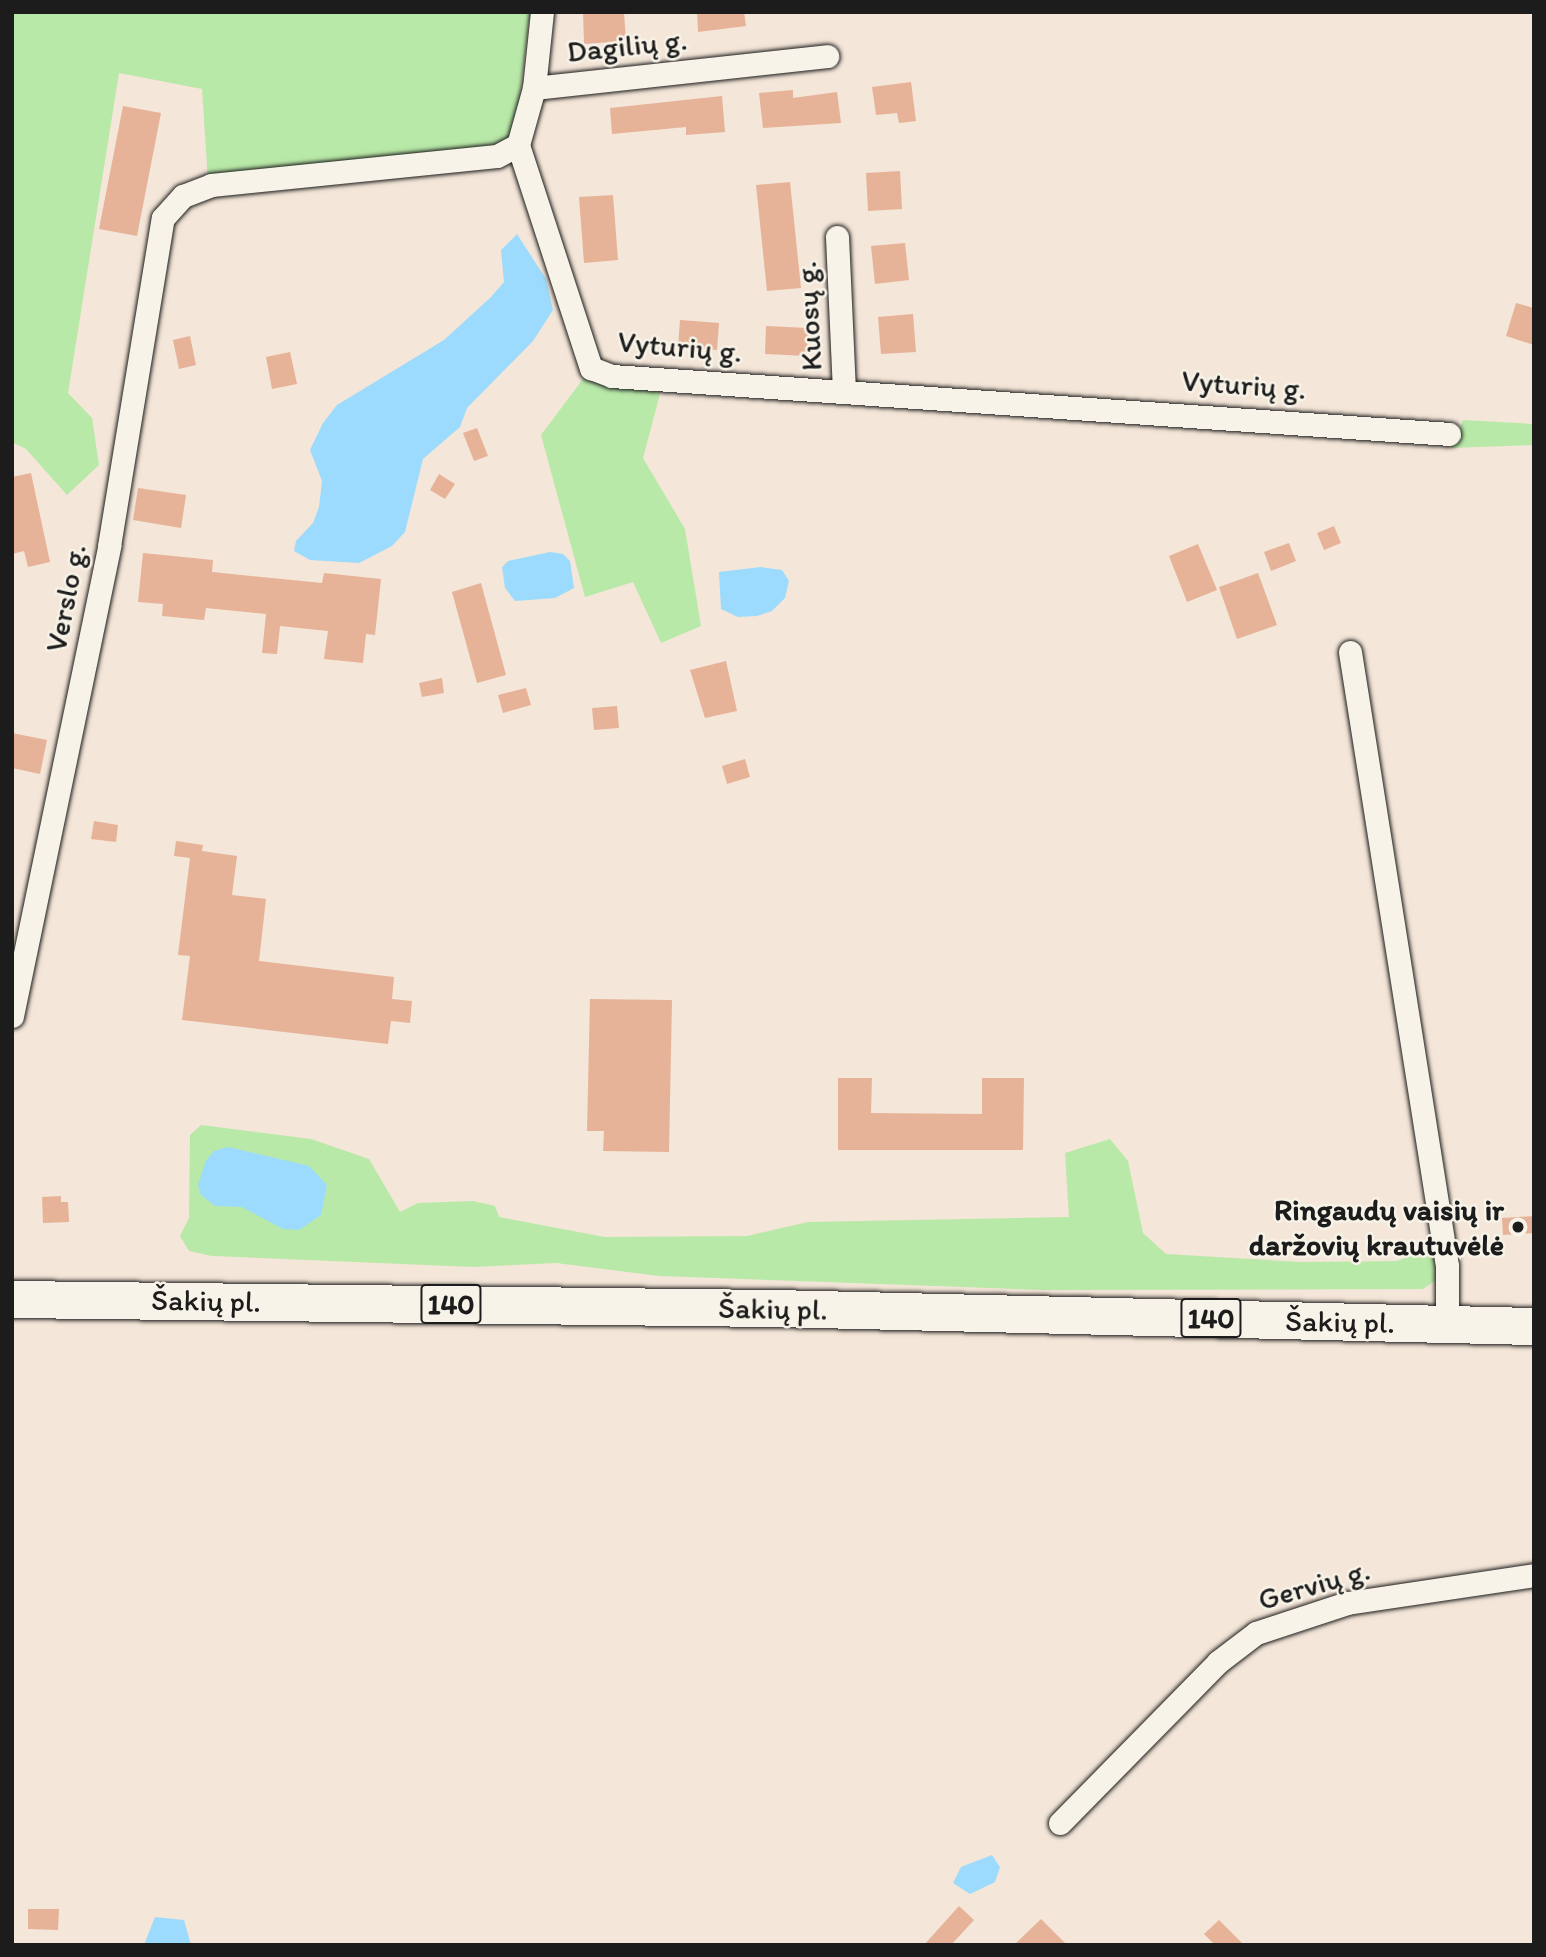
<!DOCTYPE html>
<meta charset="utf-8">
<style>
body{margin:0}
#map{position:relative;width:1546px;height:1957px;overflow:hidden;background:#f4e6d8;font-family:Itim,sans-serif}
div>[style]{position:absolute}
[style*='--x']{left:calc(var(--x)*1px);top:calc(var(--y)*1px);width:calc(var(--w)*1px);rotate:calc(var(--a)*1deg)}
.green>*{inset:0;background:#b9e9a8}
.water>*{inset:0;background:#9cdbfd}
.building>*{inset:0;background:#e6b398}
.roads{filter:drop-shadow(0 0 2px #1c1c1c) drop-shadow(0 0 2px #1c1c1c)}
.street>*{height:23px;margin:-11.5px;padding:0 11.5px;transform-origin:11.5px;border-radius:11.5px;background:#f7f3e8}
.primary>*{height:37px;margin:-18.5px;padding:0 18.5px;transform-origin:18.5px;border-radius:18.5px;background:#f7f3e8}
.dots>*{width:19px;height:19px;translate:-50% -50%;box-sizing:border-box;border:4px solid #f7f3e8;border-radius:50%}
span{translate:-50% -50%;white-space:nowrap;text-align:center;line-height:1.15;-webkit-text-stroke:5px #f7f3e8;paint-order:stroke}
.shield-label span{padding:2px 5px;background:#f7f3e8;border:2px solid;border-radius:5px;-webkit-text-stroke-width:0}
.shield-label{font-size:28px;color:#1c1c1c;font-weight:700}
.street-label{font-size:30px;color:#1c1c1c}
.poi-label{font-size:30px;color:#1c1c1c;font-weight:700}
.right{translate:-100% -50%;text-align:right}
.frame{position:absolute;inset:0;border:14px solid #1c1c1c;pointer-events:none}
</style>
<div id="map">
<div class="green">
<div style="clip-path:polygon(12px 12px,530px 12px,512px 160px,209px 197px,202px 89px,119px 73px,68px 393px,92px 418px,99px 465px,67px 495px,26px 449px,12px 442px)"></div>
<div style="clip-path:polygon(586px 375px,661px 390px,643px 458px,685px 529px,701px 626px,661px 643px,633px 582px,585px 597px,541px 435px)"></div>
<div style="clip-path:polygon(1463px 420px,1534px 424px,1534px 445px,1451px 448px)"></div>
<div style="clip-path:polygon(201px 1125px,311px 1139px,369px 1159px,400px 1212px,418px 1203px,473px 1201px,495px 1206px,499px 1217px,605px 1237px,747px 1236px,808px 1222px,1069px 1217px,1065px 1153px,1110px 1139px,1128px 1161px,1143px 1233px,1166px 1254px,1301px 1262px,1397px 1261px,1434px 1247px,1436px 1280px,1423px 1289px,1043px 1290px,659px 1276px,556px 1263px,473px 1267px,212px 1256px,189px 1251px,180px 1236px,189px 1218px,190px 1135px)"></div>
</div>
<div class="water">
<div style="clip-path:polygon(517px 234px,546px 279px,553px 310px,533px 341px,467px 408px,460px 427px,423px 459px,405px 532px,392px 546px,359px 563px,310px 560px,294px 551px,296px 541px,313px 523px,319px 507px,322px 481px,310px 450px,323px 423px,337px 405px,444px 340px,491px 297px,504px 282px,501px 250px)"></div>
<div style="clip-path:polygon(550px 552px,563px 554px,570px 561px,574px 588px,555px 598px,515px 601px,505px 588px,502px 567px,508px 561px)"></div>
<div style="clip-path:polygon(761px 567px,782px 570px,789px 581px,785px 598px,772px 611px,757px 616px,738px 617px,721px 609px,719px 572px)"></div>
<div style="clip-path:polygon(228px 1147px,309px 1166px,327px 1185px,321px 1215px,299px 1230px,283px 1229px,242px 1207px,215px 1206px,201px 1195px,198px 1185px,206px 1161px,214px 1151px)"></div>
<div style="clip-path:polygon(992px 1855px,1000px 1867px,995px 1882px,970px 1894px,953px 1883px,961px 1867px)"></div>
<div style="clip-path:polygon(155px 1917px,184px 1920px,191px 1945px,144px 1945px)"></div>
</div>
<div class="building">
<div style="clip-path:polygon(583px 12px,624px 12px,626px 41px,584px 44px)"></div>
<div style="clip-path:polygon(697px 12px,744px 12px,746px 26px,698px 32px)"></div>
<div style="clip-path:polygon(911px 82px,916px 121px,899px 123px,897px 113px,876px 115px,872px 87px)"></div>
<div style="clip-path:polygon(793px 90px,793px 98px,837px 92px,841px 123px,763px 128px,759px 93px)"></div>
<div style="clip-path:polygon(722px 96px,725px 132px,686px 135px,686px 127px,612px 134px,610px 108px)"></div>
<div style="clip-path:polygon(123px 106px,161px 113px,137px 236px,99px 229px)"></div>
<div style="clip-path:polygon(900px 171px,902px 209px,868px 211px,866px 173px)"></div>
<div style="clip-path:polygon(790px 182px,801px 288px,767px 291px,756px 185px)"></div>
<div style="clip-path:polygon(613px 195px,618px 260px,584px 263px,579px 197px)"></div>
<div style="clip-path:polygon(905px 243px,909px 280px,875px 284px,871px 246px)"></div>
<div style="clip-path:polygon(1516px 303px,1534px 308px,1534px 345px,1506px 336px)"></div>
<div style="clip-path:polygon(913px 314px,916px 352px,881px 354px,878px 317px)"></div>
<div style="clip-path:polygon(680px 320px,719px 323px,717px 350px,678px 347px)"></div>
<div style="clip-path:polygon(766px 326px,808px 328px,807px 356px,765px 354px)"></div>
<div style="clip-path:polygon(190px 336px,196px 365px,179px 369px,173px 340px)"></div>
<div style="clip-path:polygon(290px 352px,297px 384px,272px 389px,266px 357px)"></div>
<div style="clip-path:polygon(477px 428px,488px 456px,474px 461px,463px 433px)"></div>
<div style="clip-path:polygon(31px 473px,50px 562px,28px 567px,24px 551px,12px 554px,12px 477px)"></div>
<div style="clip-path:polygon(439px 474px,455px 484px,445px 499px,430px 490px)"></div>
<div style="clip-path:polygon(138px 488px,186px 495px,181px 528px,133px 520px)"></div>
<div style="clip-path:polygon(1334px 526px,1341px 543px,1324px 550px,1317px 533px)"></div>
<div style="clip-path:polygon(1289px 543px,1296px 561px,1271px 571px,1264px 552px)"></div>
<div style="clip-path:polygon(1198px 544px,1217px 590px,1187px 602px,1169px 556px)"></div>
<div style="clip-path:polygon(143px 553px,213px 560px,212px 572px,322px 583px,324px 573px,381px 579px,375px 635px,366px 634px,363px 663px,324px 659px,328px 631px,280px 626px,277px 654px,262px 653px,266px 614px,206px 608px,204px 620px,162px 616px,163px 604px,138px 602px)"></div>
<div style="clip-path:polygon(1258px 573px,1277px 625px,1237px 639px,1219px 587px)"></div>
<div style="clip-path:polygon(481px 583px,506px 675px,477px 683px,452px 592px)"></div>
<div style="clip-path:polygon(726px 661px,737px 711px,705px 718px,690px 670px)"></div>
<div style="clip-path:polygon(442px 678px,444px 693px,422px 697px,419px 683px)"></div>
<div style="clip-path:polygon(526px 688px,531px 705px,503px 713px,498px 695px)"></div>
<div style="clip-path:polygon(617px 706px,619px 728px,594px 730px,592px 708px)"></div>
<div style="clip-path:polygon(12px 733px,47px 740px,40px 774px,12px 768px)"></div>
<div style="clip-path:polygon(745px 759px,750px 777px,727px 784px,722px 766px)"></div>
<div style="clip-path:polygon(94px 821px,118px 825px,116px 842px,91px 839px)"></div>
<div style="clip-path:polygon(176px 841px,203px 845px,202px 851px,237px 856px,232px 895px,266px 899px,259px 961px,394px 977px,392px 999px,412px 1001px,410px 1023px,391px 1021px,388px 1044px,182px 1020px,190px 956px,178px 955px,190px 858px,174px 856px)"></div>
<div style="clip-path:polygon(590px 999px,672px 1000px,669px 1152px,603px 1151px,604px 1131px,587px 1131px)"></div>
<div style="clip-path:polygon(838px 1078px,872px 1078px,871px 1113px,982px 1114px,982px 1078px,1024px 1078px,1023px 1150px,838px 1150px)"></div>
<div style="clip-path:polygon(61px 1196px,61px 1202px,68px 1202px,69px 1222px,43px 1223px,42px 1197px)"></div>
<div style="clip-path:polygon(1534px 1216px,1534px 1233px,1503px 1235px,1502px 1218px)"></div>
<div style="clip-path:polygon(959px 1906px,974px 1920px,951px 1945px,924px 1945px)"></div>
<div style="clip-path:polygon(28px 1909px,59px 1909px,58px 1930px,28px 1929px)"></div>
<div style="clip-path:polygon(1041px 1919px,1067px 1945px,1014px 1945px)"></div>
<div style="clip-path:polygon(1219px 1920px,1244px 1945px,1215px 1945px,1204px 1934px)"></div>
</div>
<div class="roads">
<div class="street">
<div style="--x:534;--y:88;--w:76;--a:-84"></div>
<div style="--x:518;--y:145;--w:235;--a:71.9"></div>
<div style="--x:591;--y:368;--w:22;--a:21"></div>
<div style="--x:612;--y:376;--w:839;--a:3.96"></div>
<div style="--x:518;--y:145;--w:59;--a:-74.3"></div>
<div style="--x:534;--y:88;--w:295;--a:-6.2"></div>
<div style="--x:837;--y:237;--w:155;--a:87.4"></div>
<div style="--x:1350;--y:652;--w:622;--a:81.02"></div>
<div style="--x:1447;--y:1266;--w:58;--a:90"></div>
<div style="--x:12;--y:1016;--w:480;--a:-78.3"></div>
<div style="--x:109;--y:546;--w:332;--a:-80.7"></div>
<div style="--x:163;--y:218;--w:30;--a:-48"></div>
<div style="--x:183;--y:196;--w:30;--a:-21"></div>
<div style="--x:211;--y:185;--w:287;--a:-5.8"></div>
<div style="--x:497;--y:156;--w:24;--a:-28"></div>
<div style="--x:1060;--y:1823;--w:226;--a:-45.5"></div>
<div style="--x:1218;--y:1662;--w:48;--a:-37.3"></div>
<div style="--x:1256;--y:1633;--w:96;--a:-18.2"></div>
<div style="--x:1347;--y:1603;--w:189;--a:-8.5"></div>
</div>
<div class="primary">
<div style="--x:12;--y:1299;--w:762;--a:0.68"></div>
<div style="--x:774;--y:1308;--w:760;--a:1.36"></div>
</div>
</div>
<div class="dots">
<div style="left:1518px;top:1227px;background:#1c1c1c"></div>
</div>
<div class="shield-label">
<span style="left:451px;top:1304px">140</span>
<span style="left:1211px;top:1318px">140</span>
</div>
<div class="street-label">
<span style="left:627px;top:46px;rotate:-6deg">Dagilių g.</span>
<span style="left:809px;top:316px;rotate:-93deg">Kuosų g.</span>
<span style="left:680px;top:347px;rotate:5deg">Vyturių g.</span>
<span style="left:1244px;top:385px;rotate:4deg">Vyturių g.</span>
<span style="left:66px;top:598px;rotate:-79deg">Verslo g.</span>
<span style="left:206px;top:1301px;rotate:1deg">Šakių pl.</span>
<span style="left:773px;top:1309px;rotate:1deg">Šakių pl.</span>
<span style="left:1340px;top:1322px;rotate:1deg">Šakių pl.</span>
<span style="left:1314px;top:1585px;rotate:-16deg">Gervių g.</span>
</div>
<div class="poi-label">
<span class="right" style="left:1504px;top:1227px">Ringaudų vaisių ir<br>daržovių krautuvėlė</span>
</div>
<div class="frame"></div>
</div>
